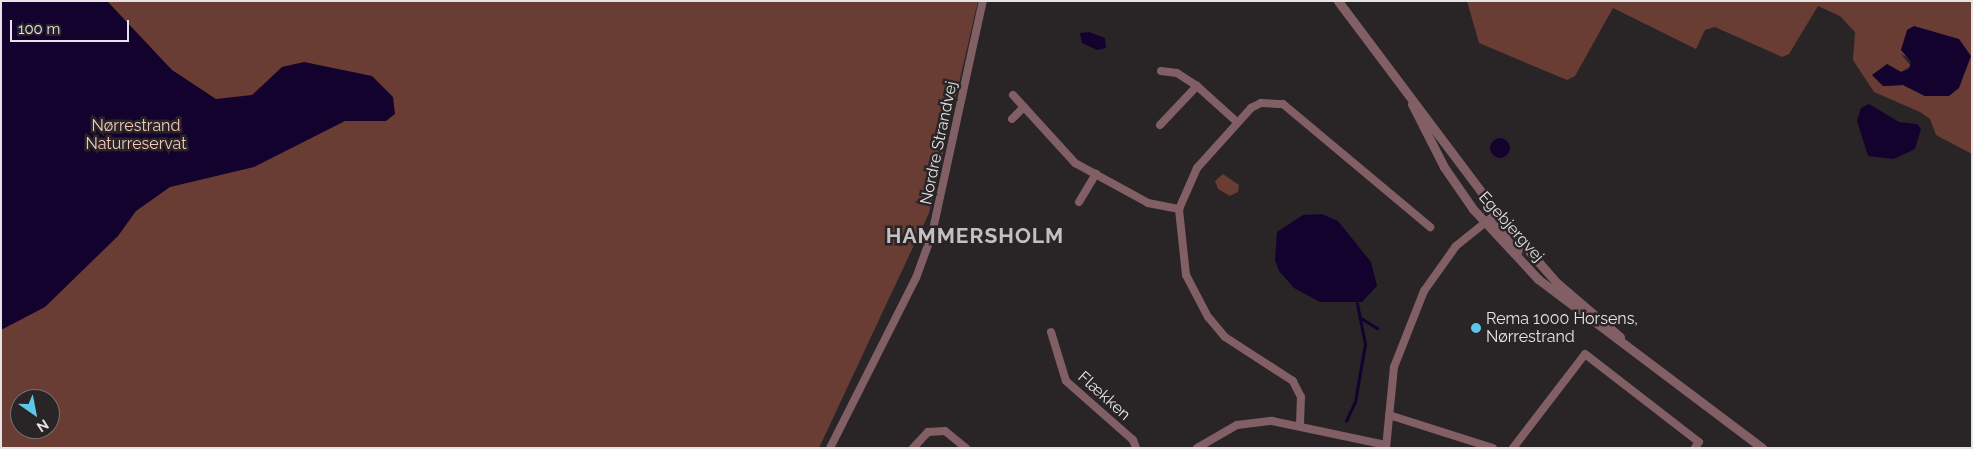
<!DOCTYPE html>
<meta charset="utf-8">
<style>
body{margin:0}
#map{position:relative;width:1973px;height:449px;overflow:hidden;background:#292527;font-family:Raleway,sans-serif}
div>[style]{position:absolute}
[style*='--x']{left:calc(var(--x)*1px);top:calc(var(--y)*1px);width:calc(var(--w)*1px);rotate:calc(var(--a)*1deg)}
.green>*{inset:0;background:#693d34}
.water>*{inset:0;background:#13022e}
.round{border-radius:50%}
.stream>*{height:2.5px;margin:-1.25px;padding:0 1.25px;transform-origin:1.25px;border-radius:1.25px;background:#13022e}
.minor>*{height:8px;margin:-4px;padding:0 4px;transform-origin:4px;border-radius:4px;background:#825f64}
.tertiary>*{height:9px;margin:-4.5px;padding:0 4.5px;transform-origin:4.5px;border-radius:4.5px;background:#825f64}
.dots>*{width:14px;height:14px;translate:-50% -50%;box-sizing:border-box;border:2px solid #292527;border-radius:50%}
span{translate:-50% -50%;white-space:nowrap;text-align:center;line-height:1.15;-webkit-text-stroke:5px #292527;paint-order:stroke}
.park-label{font-size:16px;color:#f4c7bd}
.street-label{font-size:16px;color:#e6e3e4}
.poi-label{font-size:16px;color:#e6e3e4}
.left{translate:0 -50%;text-align:left}
.district-label{font-size:21px;color:#c4bfc2;font-weight:700;letter-spacing:1px}
.frame{position:absolute;inset:0;border:2px solid #e6e3e4;pointer-events:none}
.north{position:absolute;left:10px;top:389px;width:50px;height:50px;box-sizing:border-box;background:#292527;border:1px solid #757173;border-radius:50%;rotate:147deg;font-size:14px;font-weight:700;line-height:20px;text-align:center;color:#e6e3e4}
.north::after{content:'';display:block;margin:auto;width:18px;height:22px;background:#5cc7e7;clip-path:polygon(50% 0,100% 100%,50% 72%,0 100%)}
.scale{position:absolute;left:10px;top:20px;width:119px;height:22px;box-sizing:border-box;border:2px solid #e6e3e4;border-top:0;padding-left:6px;font-size:15px;line-height:18px;white-space:nowrap;color:#e6e3e4;-webkit-text-stroke:4px #292527;paint-order:stroke}
</style>
<div id="map">
<div class="green">
<div style="clip-path:polygon(evenodd,1px 1px,978px 1px,929px 213px,819px 448px,1px 448px,1px 1px,20px 399px,50px 399px,50px 429px,20px 429px,20px 399px)"></div>
<div style="clip-path:polygon(evenodd,1467px 1px,1972px 1px,1972px 154px,1936px 135px,1930px 119px,1920px 112px,1874px 92px,1853px 60px,1855px 32px,1840px 16px,1818px 6px,1789px 54px,1782px 57px,1715px 27px,1705px 30px,1696px 49px,1613px 8px,1575px 76px,1567px 80px,1479px 43px,1467px 1px,1901px 54px,1959px 88px,1925px 96px,1903px 85px,1883px 86px,1886px 64px,1901px 72px,1911px 66px,1901px 54px)"></div>
<div style="clip-path:polygon(1223px 174px,1239px 185px,1238px 192px,1230px 196px,1218px 189px,1215px 181px)"></div>
</div>
<div class="water">
<div style="clip-path:polygon(1px 1px,107px 1px,172px 70px,216px 99px,252px 95px,282px 67px,304px 62px,372px 76px,393px 97px,395px 114px,386px 121px,345px 121px,254px 167px,170px 187px,136px 211px,118px 236px,45px 307px,1px 330px)"></div>
<div style="clip-path:polygon(1914px 26px,1959px 39px,1971px 56px,1959px 88px,1949px 96px,1925px 96px,1903px 85px,1883px 86px,1872px 75px,1887px 64px,1901px 72px,1909px 69px,1911px 62px,1901px 50px,1907px 30px)"></div>
<div style="clip-path:polygon(1089px 32px,1105px 38px,1106px 48px,1097px 50px,1082px 43px,1080px 33px)"></div>
<div style="clip-path:polygon(1869px 104px,1899px 122px,1917px 124px,1921px 129px,1915px 149px,1894px 159px,1868px 156px,1857px 121px,1861px 108px)"></div>
<div class="round" style="left:1490px;top:138px;width:20px;height:20px"></div>
<div style="clip-path:polygon(1322px 214px,1338px 221px,1371px 262px,1377px 286px,1362px 302px,1320px 302px,1294px 288px,1279px 271px,1275px 260px,1277px 232px,1303px 215px)"></div>
</div>
<div class="stream">
<div style="--x:1361;--y:318;--w:19;--a:32"></div>
<div style="--x:1346;--y:421;--w:21;--a:-65"></div>
<div style="--x:1355;--y:402;--w:59;--a:-80.2"></div>
<div style="--x:1365;--y:344;--w:41;--a:-101.3"></div>
</div>
<div class="minor">
<div style="--x:1161;--y:71;--w:16;--a:7"></div>
<div style="--x:1177;--y:73;--w:24;--a:33"></div>
<div style="--x:1197;--y:86;--w:54;--a:42"></div>
<div style="--x:1013;--y:95;--w:92;--a:47.6"></div>
<div style="--x:1075;--y:163;--w:83;--a:28.7"></div>
<div style="--x:1148;--y:203;--w:32;--a:11"></div>
<div style="--x:1012;--y:119;--w:17;--a:-45"></div>
<div style="--x:1160;--y:125;--w:54;--a:-46.5"></div>
<div style="--x:1079;--y:202;--w:33;--a:-59"></div>
<div style="--x:1051;--y:332;--w:51;--a:73"></div>
<div style="--x:1066;--y:381;--w:89;--a:41.4"></div>
<div style="--x:1133;--y:440;--w:9;--a:69"></div>
<div style="--x:1389;--y:415;--w:109;--a:17.6"></div>
<div style="--x:1300;--y:424;--w:27;--a:-88"></div>
<div style="--x:1301;--y:397;--w:18;--a:-117"></div>
<div style="--x:1293;--y:381;--w:81;--a:-147.1"></div>
<div style="--x:1225;--y:337;--w:26;--a:-130"></div>
<div style="--x:1208;--y:317;--w:47;--a:-117.6"></div>
<div style="--x:1186;--y:275;--w:66;--a:-96.1"></div>
<div style="--x:1179;--y:209;--w:45;--a:-66.3"></div>
<div style="--x:1197;--y:168;--w:81;--a:-48"></div>
<div style="--x:1251;--y:108;--w:11;--a:-27"></div>
<div style="--x:1261;--y:103;--w:22;--a:3"></div>
<div style="--x:1283;--y:104;--w:192;--a:39.9"></div>
<div style="--x:830;--y:448;--w:191;--a:-63.2"></div>
<div style="--x:916;--y:278;--w:47;--a:-70"></div>
<div style="--x:932;--y:234;--w:239;--a:-77.7"></div>
<div style="--x:913;--y:448;--w:22;--a:-47"></div>
<div style="--x:928;--y:432;--w:17;--a:-3"></div>
<div style="--x:945;--y:431;--w:27;--a:39"></div>
<div style="--x:1197;--y:448;--w:46;--a:-29.9"></div>
<div style="--x:1237;--y:425;--w:35;--a:-7"></div>
<div style="--x:1272;--y:421;--w:116;--a:11.9"></div>
<div style="--x:1386;--y:448;--w:81;--a:-84.4"></div>
<div style="--x:1394;--y:367;--w:82;--a:-68.5"></div>
<div style="--x:1424;--y:291;--w:55;--a:-54.6"></div>
<div style="--x:1456;--y:246;--w:53;--a:-38.8"></div>
<div style="--x:1513;--y:448;--w:118;--a:-52.5"></div>
<div style="--x:1585;--y:354;--w:144;--a:37.7"></div>
<div style="--x:1699;--y:442;--w:7;--a:124"></div>
</div>
<div class="tertiary">
<div style="--x:1338;--y:1;--w:280;--a:53.1"></div>
<div style="--x:1506;--y:225;--w:77;--a:48.7"></div>
<div style="--x:1557;--y:283;--w:83;--a:40.6"></div>
<div style="--x:1412;--y:104;--w:71;--a:63.1"></div>
<div style="--x:1444;--y:167;--w:51;--a:55.4"></div>
<div style="--x:1473;--y:209;--w:96;--a:47.1"></div>
<div style="--x:1538;--y:279;--w:281;--a:37"></div>
<div style="--x:1484;--y:223;--w:12;--a:0"></div>
<div style="--x:1496;--y:223;--w:36;--a:48"></div>
</div>
<div class="dots">
<div style="left:1476px;top:328px;background:#5cc7e7"></div>
</div>
<div class="park-label">
<span style="left:136px;top:135px">Nørrestrand<br>Naturreservat</span>
</div>
<div class="street-label">
<span style="left:939px;top:143px;rotate:-78deg">Nordre Strandvej</span>
<span style="left:1511px;top:227px;rotate:48deg">Egebjergvej</span>
<span style="left:1104px;top:396px;rotate:42deg">Flækken</span>
</div>
<div class="poi-label">
<span class="left" style="left:1486px;top:328px">Rema 1000 Horsens,<br>Nørrestrand</span>
</div>
<div class="district-label">
<span style="left:975px;top:236px">HAMMERSHOLM</span>
</div>
<div class="frame"></div>
<div class="north">N</div>
<div class="scale">100 m</div>
</div>
